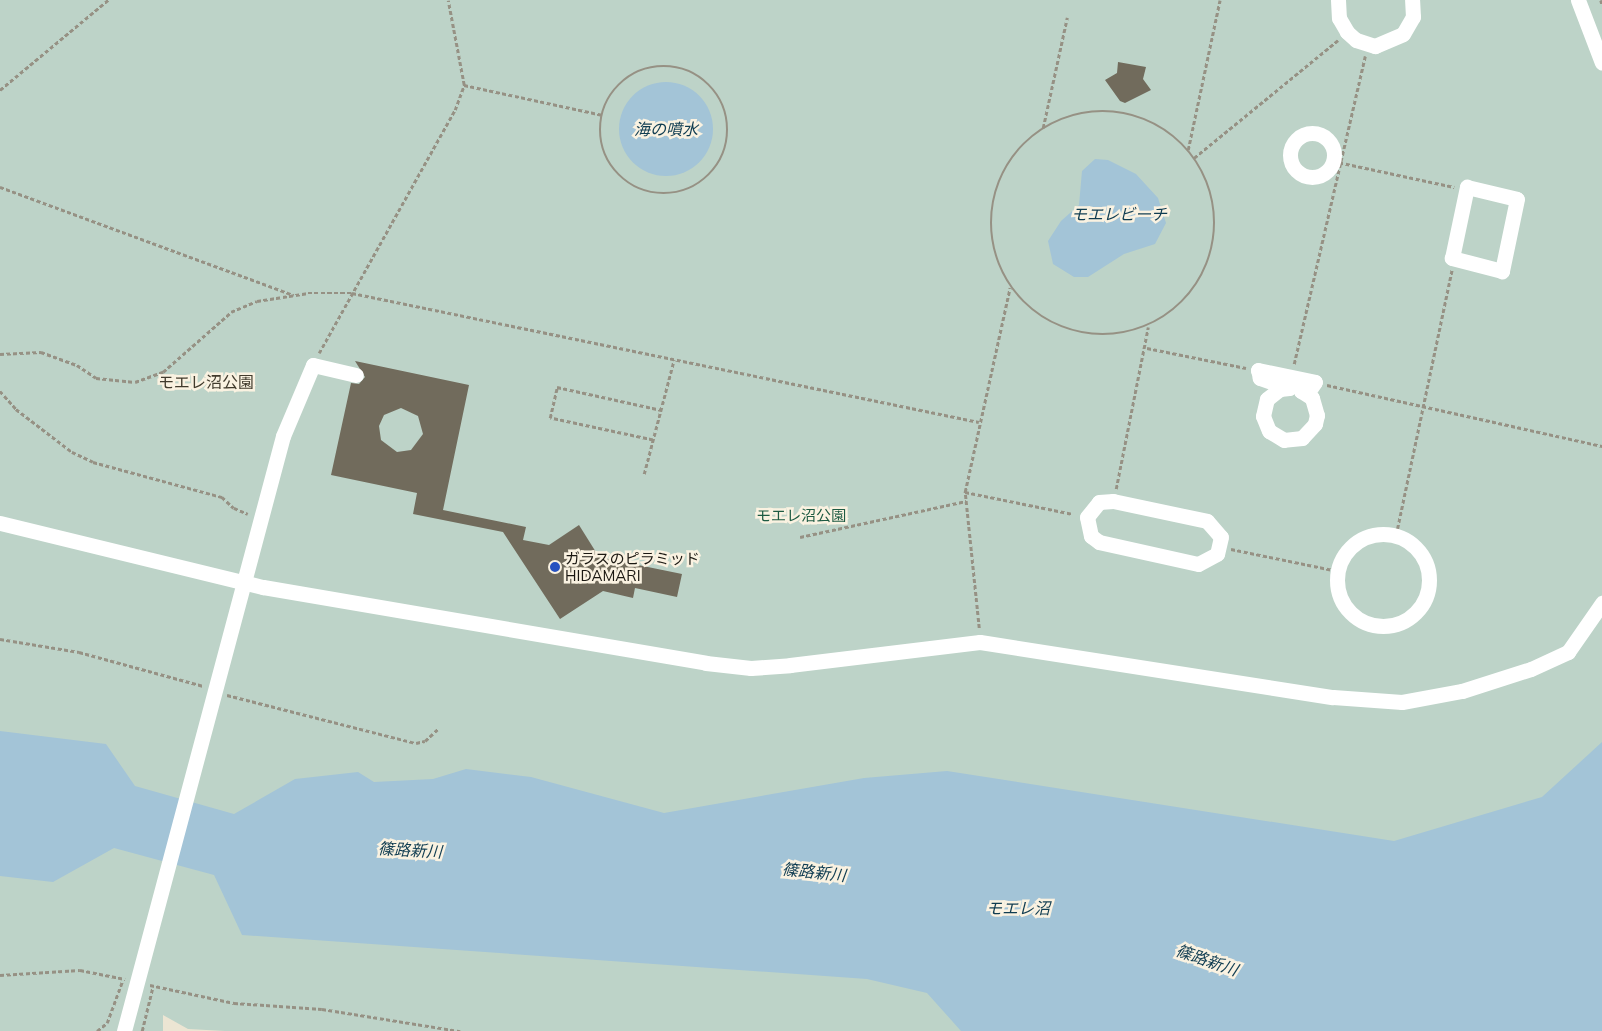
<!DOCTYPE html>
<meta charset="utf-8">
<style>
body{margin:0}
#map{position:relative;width:1602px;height:1031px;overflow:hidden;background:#ece5d3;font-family:Mulish,"Noto Sans JP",sans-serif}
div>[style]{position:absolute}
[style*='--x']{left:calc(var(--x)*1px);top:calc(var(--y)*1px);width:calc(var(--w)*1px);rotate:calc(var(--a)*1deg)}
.green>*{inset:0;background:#bdd3c8}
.water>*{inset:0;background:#a3c4d7}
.round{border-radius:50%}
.building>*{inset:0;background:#716b5c}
.path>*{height:2.5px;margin-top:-1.25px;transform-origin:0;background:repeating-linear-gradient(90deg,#969184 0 4px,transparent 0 6.5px)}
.path>.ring{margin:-1.25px;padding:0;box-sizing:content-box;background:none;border:2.5px solid #969184;border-radius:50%}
.minor>*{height:15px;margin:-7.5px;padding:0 7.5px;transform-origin:7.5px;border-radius:7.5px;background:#fff}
.minor>.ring{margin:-7.5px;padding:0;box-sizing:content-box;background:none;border:15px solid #fff;border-radius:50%}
.dots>*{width:14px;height:14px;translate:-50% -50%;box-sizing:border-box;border:2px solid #faf2e1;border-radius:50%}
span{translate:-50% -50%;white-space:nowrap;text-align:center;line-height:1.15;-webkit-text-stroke:5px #faf2e1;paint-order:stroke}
.park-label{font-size:15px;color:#1e5b43}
.poi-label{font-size:15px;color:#1a1711}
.left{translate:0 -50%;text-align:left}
.water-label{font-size:16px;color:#0f3c51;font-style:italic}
.neighbourhood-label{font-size:16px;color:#413b2d}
</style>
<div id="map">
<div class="green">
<div style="clip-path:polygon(0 0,1602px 0,1602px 1031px,225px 1031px,188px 1029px,163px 1015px,163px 1031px,0 1031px)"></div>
</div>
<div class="water">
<div class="round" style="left:619px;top:82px;width:94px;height:94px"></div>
<div style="clip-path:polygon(1095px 159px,1108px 160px,1136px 174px,1158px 198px,1166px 223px,1155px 244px,1124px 254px,1088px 277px,1074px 277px,1053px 264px,1048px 241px,1061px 221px,1079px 205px,1082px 171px)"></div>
<div style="clip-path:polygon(0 731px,106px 744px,135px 786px,234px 814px,295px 779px,358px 772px,374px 782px,433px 779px,466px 769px,531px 777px,664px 813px,864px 778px,947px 771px,1394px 841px,1542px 797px,1602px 742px,1602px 1031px,961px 1031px,927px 993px,867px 979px,242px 935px,214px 875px,114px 848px,53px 882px,0 876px)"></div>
</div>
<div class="building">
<div style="clip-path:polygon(1118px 62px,1146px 67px,1143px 79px,1151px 90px,1125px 103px,1120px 101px,1105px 80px,1117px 73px)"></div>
<div style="clip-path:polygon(evenodd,355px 361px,469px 385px,443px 510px,526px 527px,523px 540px,549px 545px,579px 525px,599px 557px,682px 574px,677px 597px,635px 588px,633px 598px,603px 591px,560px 619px,503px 532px,413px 514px,417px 493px,331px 475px,351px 383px,359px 384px,365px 377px,355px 361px,401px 408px,418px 416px,423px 434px,411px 450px,397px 452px,381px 440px,379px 426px,384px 415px,401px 408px)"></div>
</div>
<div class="path">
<div style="--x:1601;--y:0;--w:4;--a:76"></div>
<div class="ring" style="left:600px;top:66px;width:125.5px;height:125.5px"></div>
<div style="--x:464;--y:85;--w:142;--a:12.2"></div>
<div style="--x:0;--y:90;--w:141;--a:-39.8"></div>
<div class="ring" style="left:991px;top:111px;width:221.5px;height:221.5px"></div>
<div style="--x:1043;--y:128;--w:113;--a:-77.7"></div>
<div style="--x:1188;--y:150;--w:153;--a:-78"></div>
<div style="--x:1194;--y:158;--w:186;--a:-39.3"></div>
<div style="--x:1333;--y:161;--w:124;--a:12.1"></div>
<div style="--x:0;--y:187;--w:313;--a:20.2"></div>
<div style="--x:1147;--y:348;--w:101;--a:11.4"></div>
<div style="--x:319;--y:353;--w:278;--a:-60.8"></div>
<div style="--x:455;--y:110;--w:27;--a:-70"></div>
<div style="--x:464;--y:85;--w:86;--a:-100.7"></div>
<div style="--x:0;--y:354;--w:41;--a:-2.8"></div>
<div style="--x:41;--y:352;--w:38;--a:20"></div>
<div style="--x:77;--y:365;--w:23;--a:34"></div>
<div style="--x:96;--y:378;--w:39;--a:6"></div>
<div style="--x:135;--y:382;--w:30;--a:-20"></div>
<div style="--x:163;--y:372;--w:91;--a:-41.4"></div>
<div style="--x:231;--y:312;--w:28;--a:-23"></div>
<div style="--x:257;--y:301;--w:52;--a:-8.9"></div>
<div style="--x:308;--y:293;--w:44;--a:0"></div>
<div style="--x:352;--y:293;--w:640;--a:11.63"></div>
<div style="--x:1294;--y:364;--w:316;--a:-77"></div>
<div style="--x:1327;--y:385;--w:282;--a:12.5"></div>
<div style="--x:0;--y:391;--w:24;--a:48"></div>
<div style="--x:16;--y:409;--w:71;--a:37.5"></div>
<div style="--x:72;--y:452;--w:23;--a:25"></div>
<div style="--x:93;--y:462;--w:134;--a:15.2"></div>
<div style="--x:222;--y:497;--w:16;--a:43"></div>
<div style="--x:234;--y:508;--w:15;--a:23"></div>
<div style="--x:653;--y:440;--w:105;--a:-167.9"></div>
<div style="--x:550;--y:418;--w:32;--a:-77"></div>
<div style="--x:557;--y:387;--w:107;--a:12.4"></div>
<div style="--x:644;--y:474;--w:118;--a:-75.3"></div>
<div style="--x:1116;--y:489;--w:165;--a:-78.8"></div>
<div style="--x:965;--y:492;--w:110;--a:11.5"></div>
<div style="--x:1396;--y:535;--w:271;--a:-78.1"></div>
<div style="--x:800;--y:537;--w:170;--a:-12.2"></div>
<div style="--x:1231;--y:549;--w:109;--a:11.6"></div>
<div style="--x:979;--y:628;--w:137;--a:-95.9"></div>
<div style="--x:965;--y:492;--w:209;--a:-77.6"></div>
<div style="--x:0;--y:639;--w:80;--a:9.3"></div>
<div style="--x:79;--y:652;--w:129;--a:15.3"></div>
<div style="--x:227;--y:695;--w:195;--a:14.3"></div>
<div style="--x:416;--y:743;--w:9;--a:-13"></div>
<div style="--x:425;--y:741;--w:18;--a:-43"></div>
<div style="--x:0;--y:975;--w:80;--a:-3.6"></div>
<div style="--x:80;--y:970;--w:46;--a:11.3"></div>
<div style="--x:150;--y:985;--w:86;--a:12.1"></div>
<div style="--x:234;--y:1003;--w:88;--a:3.9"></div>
<div style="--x:322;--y:1009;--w:140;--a:9.1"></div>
<div style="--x:97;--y:1031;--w:13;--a:-39"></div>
<div style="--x:107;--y:1023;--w:44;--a:-69.9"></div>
<div style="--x:142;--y:1031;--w:46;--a:-76.3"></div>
</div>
<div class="minor">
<div style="--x:1338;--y:0;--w:18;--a:87"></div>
<div style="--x:1339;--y:18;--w:16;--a:60"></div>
<div style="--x:1347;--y:32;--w:12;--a:42"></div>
<div style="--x:1356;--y:40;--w:20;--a:18"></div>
<div style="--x:1375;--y:46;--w:30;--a:-23"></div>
<div style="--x:1403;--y:34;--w:20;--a:-60"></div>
<div style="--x:1413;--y:17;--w:17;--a:-93"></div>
<div style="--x:1578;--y:0;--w:67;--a:69.1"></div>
<div class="ring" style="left:1290px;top:133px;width:29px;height:29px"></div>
<div style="--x:1467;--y:187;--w:51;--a:13.5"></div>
<div style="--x:1517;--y:199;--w:74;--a:101.8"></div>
<div style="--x:1502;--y:271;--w:52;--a:-165.4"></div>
<div style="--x:1452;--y:258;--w:73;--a:-78.1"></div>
<div style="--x:1258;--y:370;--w:58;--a:11.9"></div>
<div style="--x:1315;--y:382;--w:12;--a:125"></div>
<div style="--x:1308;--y:392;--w:7;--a:-172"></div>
<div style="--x:1301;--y:391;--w:13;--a:32"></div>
<div style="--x:1312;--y:398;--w:18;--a:74"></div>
<div style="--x:1317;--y:415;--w:9;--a:103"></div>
<div style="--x:1315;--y:424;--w:19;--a:133"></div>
<div style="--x:1302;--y:438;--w:18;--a:174"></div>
<div style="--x:1284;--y:440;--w:17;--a:-149"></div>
<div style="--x:1269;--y:431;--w:16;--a:-112"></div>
<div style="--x:1263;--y:416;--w:17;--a:-77"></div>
<div style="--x:1267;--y:399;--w:16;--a:-38"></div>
<div style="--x:1280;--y:389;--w:9;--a:-6"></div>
<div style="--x:1289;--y:388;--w:31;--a:-161"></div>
<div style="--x:1260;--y:378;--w:8;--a:-104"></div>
<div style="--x:1113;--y:501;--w:96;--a:12"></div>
<div style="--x:1207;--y:521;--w:21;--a:49"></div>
<div style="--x:1221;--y:537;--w:17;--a:103"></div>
<div style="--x:1217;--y:554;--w:21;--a:152"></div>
<div style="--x:1198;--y:564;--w:101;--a:-167.5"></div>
<div style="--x:1099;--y:542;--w:10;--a:-143"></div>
<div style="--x:1091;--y:536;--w:19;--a:-102"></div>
<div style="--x:1087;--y:517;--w:19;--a:-51"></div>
<div style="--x:1099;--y:502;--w:14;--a:-4"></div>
<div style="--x:0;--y:523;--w:271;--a:13.7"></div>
<div style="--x:263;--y:587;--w:449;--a:9.7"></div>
<div style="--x:706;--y:663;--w:45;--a:6.3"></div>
<div style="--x:751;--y:668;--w:39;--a:-4"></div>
<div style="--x:790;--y:665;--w:191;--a:-6.9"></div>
<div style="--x:980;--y:642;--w:357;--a:8.9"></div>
<div style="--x:1333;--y:697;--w:69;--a:4.1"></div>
<div style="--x:1402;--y:702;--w:61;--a:-10.4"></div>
<div style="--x:1462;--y:691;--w:72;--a:-17.7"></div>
<div style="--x:1531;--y:669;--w:41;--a:-24.7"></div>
<div style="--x:1568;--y:652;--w:60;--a:-55.2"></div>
<div class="ring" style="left:1337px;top:534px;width:77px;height:77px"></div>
<div style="--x:124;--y:1031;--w:616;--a:-75.04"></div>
<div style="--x:283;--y:436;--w:77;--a:-67.1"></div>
<div style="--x:313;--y:365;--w:44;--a:13.1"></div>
</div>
<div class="dots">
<div style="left:555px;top:567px;background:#2752c0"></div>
</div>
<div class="park-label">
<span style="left:801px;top:516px">モエレ沼公園</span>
</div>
<div class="poi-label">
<span class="left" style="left:565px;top:567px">ガラスのピラミッド<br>HIDAMARI</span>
</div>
<div class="water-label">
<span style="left:666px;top:129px">海の噴水</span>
<span style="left:1119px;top:214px">モエレビーチ</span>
<span style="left:410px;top:850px;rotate:3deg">篠路新川</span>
<span style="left:814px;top:872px;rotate:6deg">篠路新川</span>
<span style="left:1018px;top:908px">モエレ沼</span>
<span style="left:1207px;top:960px;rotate:19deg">篠路新川</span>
</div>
<div class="neighbourhood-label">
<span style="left:206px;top:382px">モエレ沼公園</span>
</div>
</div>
